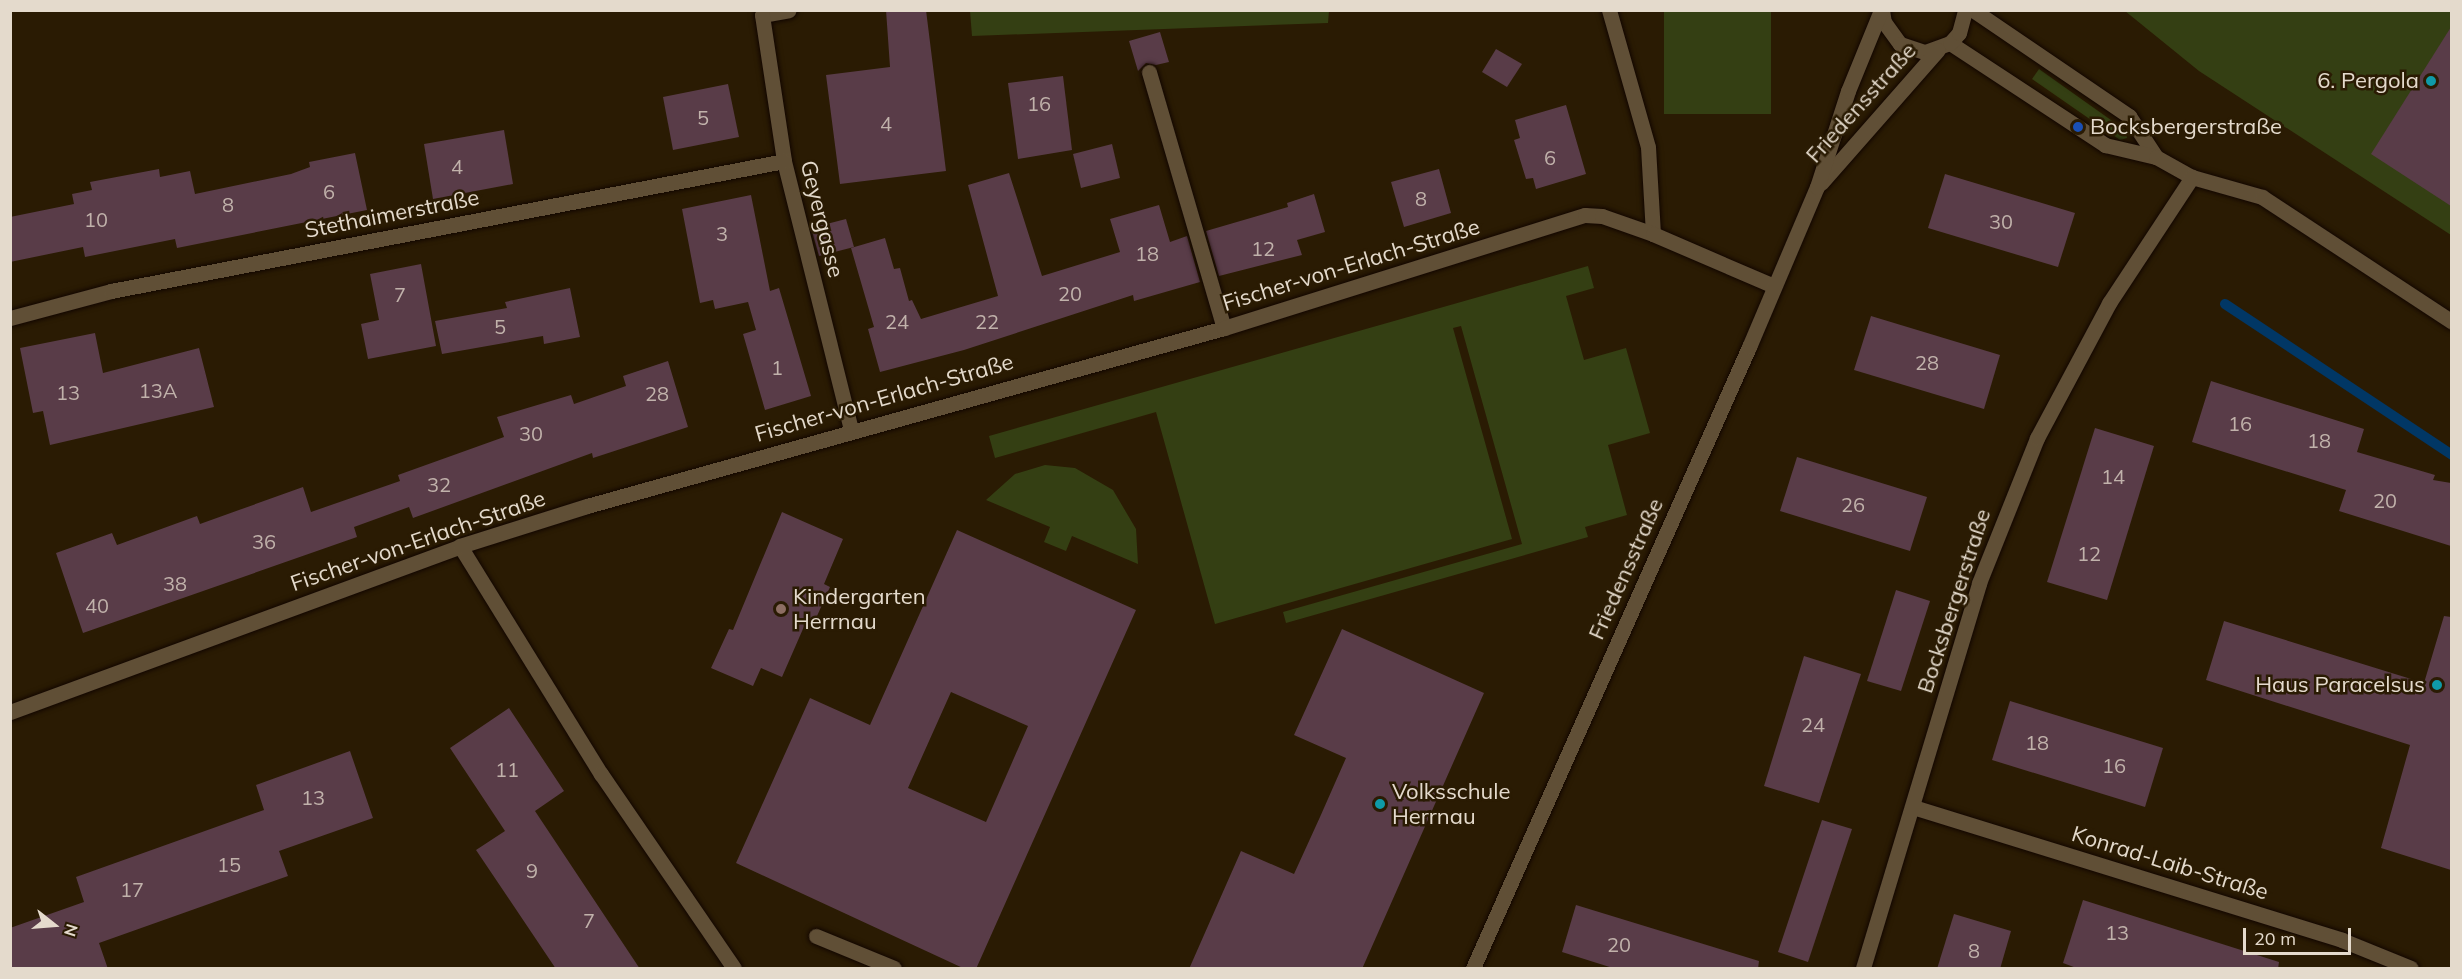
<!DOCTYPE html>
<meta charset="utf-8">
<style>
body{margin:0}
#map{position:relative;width:2462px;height:979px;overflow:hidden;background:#2a1b03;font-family:Mulish,sans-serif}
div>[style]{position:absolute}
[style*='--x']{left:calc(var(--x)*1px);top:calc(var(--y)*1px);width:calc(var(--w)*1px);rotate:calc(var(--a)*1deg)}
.green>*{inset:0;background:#343f13}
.stream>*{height:10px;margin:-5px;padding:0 5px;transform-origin:5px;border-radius:5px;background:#013765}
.building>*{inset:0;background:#593c48}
.roads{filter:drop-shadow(0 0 2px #120600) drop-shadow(0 0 2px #120600)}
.service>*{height:15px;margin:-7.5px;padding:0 7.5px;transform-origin:7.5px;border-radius:7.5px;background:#604f36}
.minor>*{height:15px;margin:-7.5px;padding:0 7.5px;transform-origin:7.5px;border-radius:7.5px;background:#604f36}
.tertiary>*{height:15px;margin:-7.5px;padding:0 7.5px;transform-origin:7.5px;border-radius:7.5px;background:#604f36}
.dots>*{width:16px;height:16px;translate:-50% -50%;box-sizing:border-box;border:3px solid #2a1b03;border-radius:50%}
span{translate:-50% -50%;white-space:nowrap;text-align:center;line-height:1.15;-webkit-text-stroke:5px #2a1b03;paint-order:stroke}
.number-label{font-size:20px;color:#c1b2ab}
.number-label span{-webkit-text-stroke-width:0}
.poi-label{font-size:22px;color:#e4dacc}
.right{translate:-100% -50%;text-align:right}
.left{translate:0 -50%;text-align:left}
.street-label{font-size:22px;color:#e4dacc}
.frame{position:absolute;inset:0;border:12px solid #e4dacc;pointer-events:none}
.north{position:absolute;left:24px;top:895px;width:60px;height:60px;-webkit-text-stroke:4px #2a1b03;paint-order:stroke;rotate:107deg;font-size:16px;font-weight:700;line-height:24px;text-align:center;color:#e4dacc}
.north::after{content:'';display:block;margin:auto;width:21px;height:27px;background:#e4dacc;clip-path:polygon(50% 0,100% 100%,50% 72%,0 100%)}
.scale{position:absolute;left:2243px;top:928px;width:108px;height:27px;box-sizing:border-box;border:3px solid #e4dacc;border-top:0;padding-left:8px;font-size:18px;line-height:21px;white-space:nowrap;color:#e4dacc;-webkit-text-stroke:4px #2a1b03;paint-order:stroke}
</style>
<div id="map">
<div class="green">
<div style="clip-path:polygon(970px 11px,970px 10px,1329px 11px,1328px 23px,972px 36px)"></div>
<div style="clip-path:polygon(1664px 11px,1771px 11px,1771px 114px,1664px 114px)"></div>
<div style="clip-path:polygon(2125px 11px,2451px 11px,2451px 235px,2199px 71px)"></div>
<div style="clip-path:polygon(2039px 69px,2125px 130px,2127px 138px,2120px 140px,2032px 79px)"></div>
<div style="clip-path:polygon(1588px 266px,1594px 288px,1566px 296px,1584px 360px,1626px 348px,1650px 433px,1608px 445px,1627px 515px,1585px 527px,1588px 537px,1286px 623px,1283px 612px,1522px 544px,1461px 326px,1453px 328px,1512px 539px,1215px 624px,1156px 412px,995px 458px,989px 436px)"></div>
<div style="clip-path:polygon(1045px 465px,1075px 468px,1113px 490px,1136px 529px,1138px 564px,1072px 536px,1066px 551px,1044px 542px,1050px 527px,986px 500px,1015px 474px)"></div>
</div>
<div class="stream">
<div style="--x:2225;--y:304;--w:273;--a:33.6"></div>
</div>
<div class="building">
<div style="clip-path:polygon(886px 10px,926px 10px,946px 171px,840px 184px,826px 75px,890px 67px)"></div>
<div style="clip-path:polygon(2451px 27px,2451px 206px,2371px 154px)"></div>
<div style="clip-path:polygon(1160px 32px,1169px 62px,1156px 65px,1146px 63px,1138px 71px,1129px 41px)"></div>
<div style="clip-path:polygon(1496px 49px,1522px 64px,1507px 87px,1482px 72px)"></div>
<div style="clip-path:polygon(1063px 76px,1072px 150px,1018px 159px,1008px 83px)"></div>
<div style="clip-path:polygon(728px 84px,739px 137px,673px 150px,663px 97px)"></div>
<div style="clip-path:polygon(1566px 105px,1586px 174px,1536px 189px,1533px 178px,1526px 179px,1514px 140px,1520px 138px,1515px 120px)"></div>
<div style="clip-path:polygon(504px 130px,513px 184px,433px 199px,424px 144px)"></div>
<div style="clip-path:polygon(1112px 144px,1120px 178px,1081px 188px,1073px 154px)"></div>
<div style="clip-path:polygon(355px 153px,367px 210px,177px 248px,175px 239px,85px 257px,83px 247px,10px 262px,10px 217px,74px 204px,72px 194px,92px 190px,90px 182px,159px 169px,160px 177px,190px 171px,195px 194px,291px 174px,310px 167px,309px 162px)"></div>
<div style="clip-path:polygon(1439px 169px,1451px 213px,1404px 227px,1391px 182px)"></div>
<div style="clip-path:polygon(1009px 173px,1042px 276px,1120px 252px,1110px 219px,1159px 205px,1170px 242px,1187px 236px,1200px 282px,1134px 301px,1133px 295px,964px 350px,880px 372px,868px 329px,874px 327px,851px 248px,885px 238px,894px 269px,900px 268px,909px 301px,912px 300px,921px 319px,998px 296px,968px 185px)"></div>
<div style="clip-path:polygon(1945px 174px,2075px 213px,2058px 267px,1928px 228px)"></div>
<div style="clip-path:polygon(1314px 194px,1325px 232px,1297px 240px,1302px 255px,1219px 276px,1206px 231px,1288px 207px,1287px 203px)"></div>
<div style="clip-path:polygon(751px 195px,770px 291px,779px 288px,811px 396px,765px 410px,743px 334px,756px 330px,748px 302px,715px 309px,713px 300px,700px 303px,682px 209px)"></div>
<div style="clip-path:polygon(846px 219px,854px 247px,819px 256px,811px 228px)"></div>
<div style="clip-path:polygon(421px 264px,436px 346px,368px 359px,361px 324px,379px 320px,370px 274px)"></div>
<div style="clip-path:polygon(570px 288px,580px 337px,544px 344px,543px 336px,442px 354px,435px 321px,507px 308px,505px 302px)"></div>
<div style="clip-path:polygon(1871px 316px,2000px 355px,1984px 409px,1854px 370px)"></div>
<div style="clip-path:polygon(95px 333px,103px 373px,199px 348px,214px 407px,50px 445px,43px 411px,33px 413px,20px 348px)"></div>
<div style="clip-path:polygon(668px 361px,688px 427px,593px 458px,592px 453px,413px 518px,409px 507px,354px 527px,357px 537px,83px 633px,56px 553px,112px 533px,117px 545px,197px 516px,200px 524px,303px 487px,311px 512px,400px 481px,398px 475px,504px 437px,497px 417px,571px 395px,574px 404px,626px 386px,623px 376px)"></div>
<div style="clip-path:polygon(2211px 381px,2364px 429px,2357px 452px,2435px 475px,2433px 480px,2451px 483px,2451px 546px,2339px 511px,2346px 490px,2192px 442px)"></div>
<div style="clip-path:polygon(2095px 428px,2154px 446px,2107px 600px,2047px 582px)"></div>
<div style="clip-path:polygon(1797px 457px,1927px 497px,1910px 551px,1780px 511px)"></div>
<div style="clip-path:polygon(782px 512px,843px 539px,824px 584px,830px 587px,813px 625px,806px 622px,782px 677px,761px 668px,753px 686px,711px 668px,729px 629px,733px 630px)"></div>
<div style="clip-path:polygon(evenodd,957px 530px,1136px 610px,976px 969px,965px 969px,736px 863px,810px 698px,870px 725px,957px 530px,951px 692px,1028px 726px,986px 822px,908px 788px,951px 692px)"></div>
<div style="clip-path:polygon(1896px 590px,1930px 601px,1901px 691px,1867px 681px)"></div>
<div style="clip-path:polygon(2444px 616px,2451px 617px,2451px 870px,2381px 848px,2410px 745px,2206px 680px,2224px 621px,2424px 683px)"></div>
<div style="clip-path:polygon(1342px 629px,1484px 693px,1362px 969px,1189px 969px,1241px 851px,1294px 874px,1320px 817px,1346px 758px,1294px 735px)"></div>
<div style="clip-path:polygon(1804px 656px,1861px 674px,1819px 803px,1764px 786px)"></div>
<div style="clip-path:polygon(2010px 701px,2163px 748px,2145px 807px,1992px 760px)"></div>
<div style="clip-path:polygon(509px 708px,564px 791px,535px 811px,640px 969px,556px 969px,476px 850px,505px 831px,450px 748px)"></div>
<div style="clip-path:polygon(350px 751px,373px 818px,279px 851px,288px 876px,99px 943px,108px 969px,10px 969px,10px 928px,84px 902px,76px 877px,264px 810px,256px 785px)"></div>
<div style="clip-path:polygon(1822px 820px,1852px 829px,1808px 962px,1778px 952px)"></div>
<div style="clip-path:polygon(2083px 900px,2279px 962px,2278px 969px,2079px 969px,2063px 963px)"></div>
<div style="clip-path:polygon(1576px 905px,1759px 961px,1758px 969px,1616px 969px,1562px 952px)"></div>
<div style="clip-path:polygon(1954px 914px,2011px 931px,2000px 969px,1937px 969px)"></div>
</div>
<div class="roads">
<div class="service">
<div style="--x:1609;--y:10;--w:142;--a:74.1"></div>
<div style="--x:1648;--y:147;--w:87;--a:86.7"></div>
<div style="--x:762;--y:15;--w:27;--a:-10"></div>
<div style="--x:1149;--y:72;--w:267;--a:73.7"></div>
<div style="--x:460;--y:546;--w:268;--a:58.3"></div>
<div style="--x:601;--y:774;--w:235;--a:55.6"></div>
<div style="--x:816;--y:936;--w:84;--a:22.3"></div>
</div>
<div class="minor">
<div style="--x:1973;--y:10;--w:189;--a:34.2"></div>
<div style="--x:2129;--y:116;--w:49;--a:56.6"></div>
<div style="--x:762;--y:15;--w:148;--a:81.4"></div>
<div style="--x:784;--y:161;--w:277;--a:76"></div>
<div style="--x:1950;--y:43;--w:186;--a:33.3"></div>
<div style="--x:2105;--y:145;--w:52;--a:13.2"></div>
<div style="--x:2156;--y:157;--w:41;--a:29.1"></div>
<div style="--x:2192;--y:177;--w:73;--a:15.9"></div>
<div style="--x:2262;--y:197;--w:227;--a:33.3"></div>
<div style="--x:10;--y:318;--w:105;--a:-15"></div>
<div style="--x:111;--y:291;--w:685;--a:-10.93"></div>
<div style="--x:10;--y:712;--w:480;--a:-20.2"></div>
<div style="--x:460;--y:546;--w:133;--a:-17.5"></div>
<div style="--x:587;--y:506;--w:661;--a:-15.61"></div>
<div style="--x:1224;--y:328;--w:378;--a:-17.4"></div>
<div style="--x:1585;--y:215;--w:17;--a:3"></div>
<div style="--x:1602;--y:216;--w:54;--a:19.4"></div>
<div style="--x:1653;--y:234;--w:132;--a:23.3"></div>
<div style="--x:1913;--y:807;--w:449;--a:17.2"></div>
<div style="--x:2342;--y:940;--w:74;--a:22.1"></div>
<div style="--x:1863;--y:968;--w:402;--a:-73.2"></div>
<div style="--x:1979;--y:583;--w:156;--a:-68.2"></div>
<div style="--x:2037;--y:438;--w:153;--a:-61.9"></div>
<div style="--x:2109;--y:303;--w:151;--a:-56.6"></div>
</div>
<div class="tertiary">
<div style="--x:1882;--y:10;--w:12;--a:81"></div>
<div style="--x:1884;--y:22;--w:27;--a:54"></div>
<div style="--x:1900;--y:44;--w:26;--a:18"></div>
<div style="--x:1925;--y:52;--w:27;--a:-20"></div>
<div style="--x:1950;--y:43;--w:13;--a:-48"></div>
<div style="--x:1959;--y:33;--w:24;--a:-75"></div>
<div style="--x:1821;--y:183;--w:177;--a:-48.7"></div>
<div style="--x:1473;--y:968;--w:680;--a:-66.04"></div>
<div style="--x:1749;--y:347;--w:174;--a:-67"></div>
<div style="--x:1817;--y:187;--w:101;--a:-72.1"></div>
<div style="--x:1848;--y:91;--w:87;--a:-67.8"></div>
</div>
</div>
<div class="dots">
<div style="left:2431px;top:81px;background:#0f9aa8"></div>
<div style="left:2078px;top:127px;background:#1a4fb4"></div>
<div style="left:781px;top:609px;background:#8d6e63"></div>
<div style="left:2437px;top:685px;background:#0f9aa8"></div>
<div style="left:1380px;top:804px;background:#0f9aa8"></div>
</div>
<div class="number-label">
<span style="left:1039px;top:103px">16</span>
<span style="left:703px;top:117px">5</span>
<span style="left:886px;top:123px">4</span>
<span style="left:1550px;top:157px">6</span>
<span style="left:457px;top:166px">4</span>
<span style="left:329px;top:191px">6</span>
<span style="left:1421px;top:198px">8</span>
<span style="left:228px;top:204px">8</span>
<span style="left:96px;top:219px">10</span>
<span style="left:2001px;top:221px">30</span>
<span style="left:722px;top:233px">3</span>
<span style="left:1263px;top:248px">12</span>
<span style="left:1147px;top:253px">18</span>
<span style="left:1070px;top:293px">20</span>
<span style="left:400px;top:294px">7</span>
<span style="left:897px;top:321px">24</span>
<span style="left:987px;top:321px">22</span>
<span style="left:500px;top:326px">5</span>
<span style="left:1927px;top:362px">28</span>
<span style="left:777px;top:367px">1</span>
<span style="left:158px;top:390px">13A</span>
<span style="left:68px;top:392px">13</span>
<span style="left:657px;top:393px">28</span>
<span style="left:2240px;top:423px">16</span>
<span style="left:531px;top:433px">30</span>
<span style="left:2319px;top:440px">18</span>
<span style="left:2113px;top:476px">14</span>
<span style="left:439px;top:484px">32</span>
<span style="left:2385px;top:500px">20</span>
<span style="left:1853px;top:504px">26</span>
<span style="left:264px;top:541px">36</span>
<span style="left:2089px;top:553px">12</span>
<span style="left:175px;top:583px">38</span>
<span style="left:97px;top:605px">40</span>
<span style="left:1813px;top:724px">24</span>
<span style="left:2037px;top:742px">18</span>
<span style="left:2114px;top:765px">16</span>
<span style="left:507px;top:769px">11</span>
<span style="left:313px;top:797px">13</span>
<span style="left:229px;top:864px">15</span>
<span style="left:532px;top:870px">9</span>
<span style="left:132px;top:889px">17</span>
<span style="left:589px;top:920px">7</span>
<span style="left:2117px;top:932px">13</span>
<span style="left:1619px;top:944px">20</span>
<span style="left:1974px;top:950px">8</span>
</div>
<div class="poi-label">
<span class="right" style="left:2419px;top:81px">6. Pergola</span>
<span class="left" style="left:2090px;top:127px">Bocksbergerstraße</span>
<span class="left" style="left:793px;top:609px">Kindergarten<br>Herrnau</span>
<span class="right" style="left:2425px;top:685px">Haus Paracelsus</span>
<span class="left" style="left:1392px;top:804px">Volksschule<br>Herrnau</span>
</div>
<div class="street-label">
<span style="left:1861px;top:103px;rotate:-48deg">Friedensstraße</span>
<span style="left:392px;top:214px;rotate:-11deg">Stethaimerstraße</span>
<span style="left:822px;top:219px;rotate:76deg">Geyergasse</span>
<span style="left:1351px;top:265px;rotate:-17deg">Fischer-von-Erlach-Straße</span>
<span style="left:884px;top:398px;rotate:-16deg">Fischer-von-Erlach-Straße</span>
<span style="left:418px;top:541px;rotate:-19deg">Fischer-von-Erlach-Straße</span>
<span style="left:1626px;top:569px;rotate:-66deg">Friedensstraße</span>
<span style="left:1954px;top:601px;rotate:-72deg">Bocksbergerstraße</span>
<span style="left:2170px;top:863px;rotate:17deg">Konrad-Laib-Straße</span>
</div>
<div class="frame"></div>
<div class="north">N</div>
<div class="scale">20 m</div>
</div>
